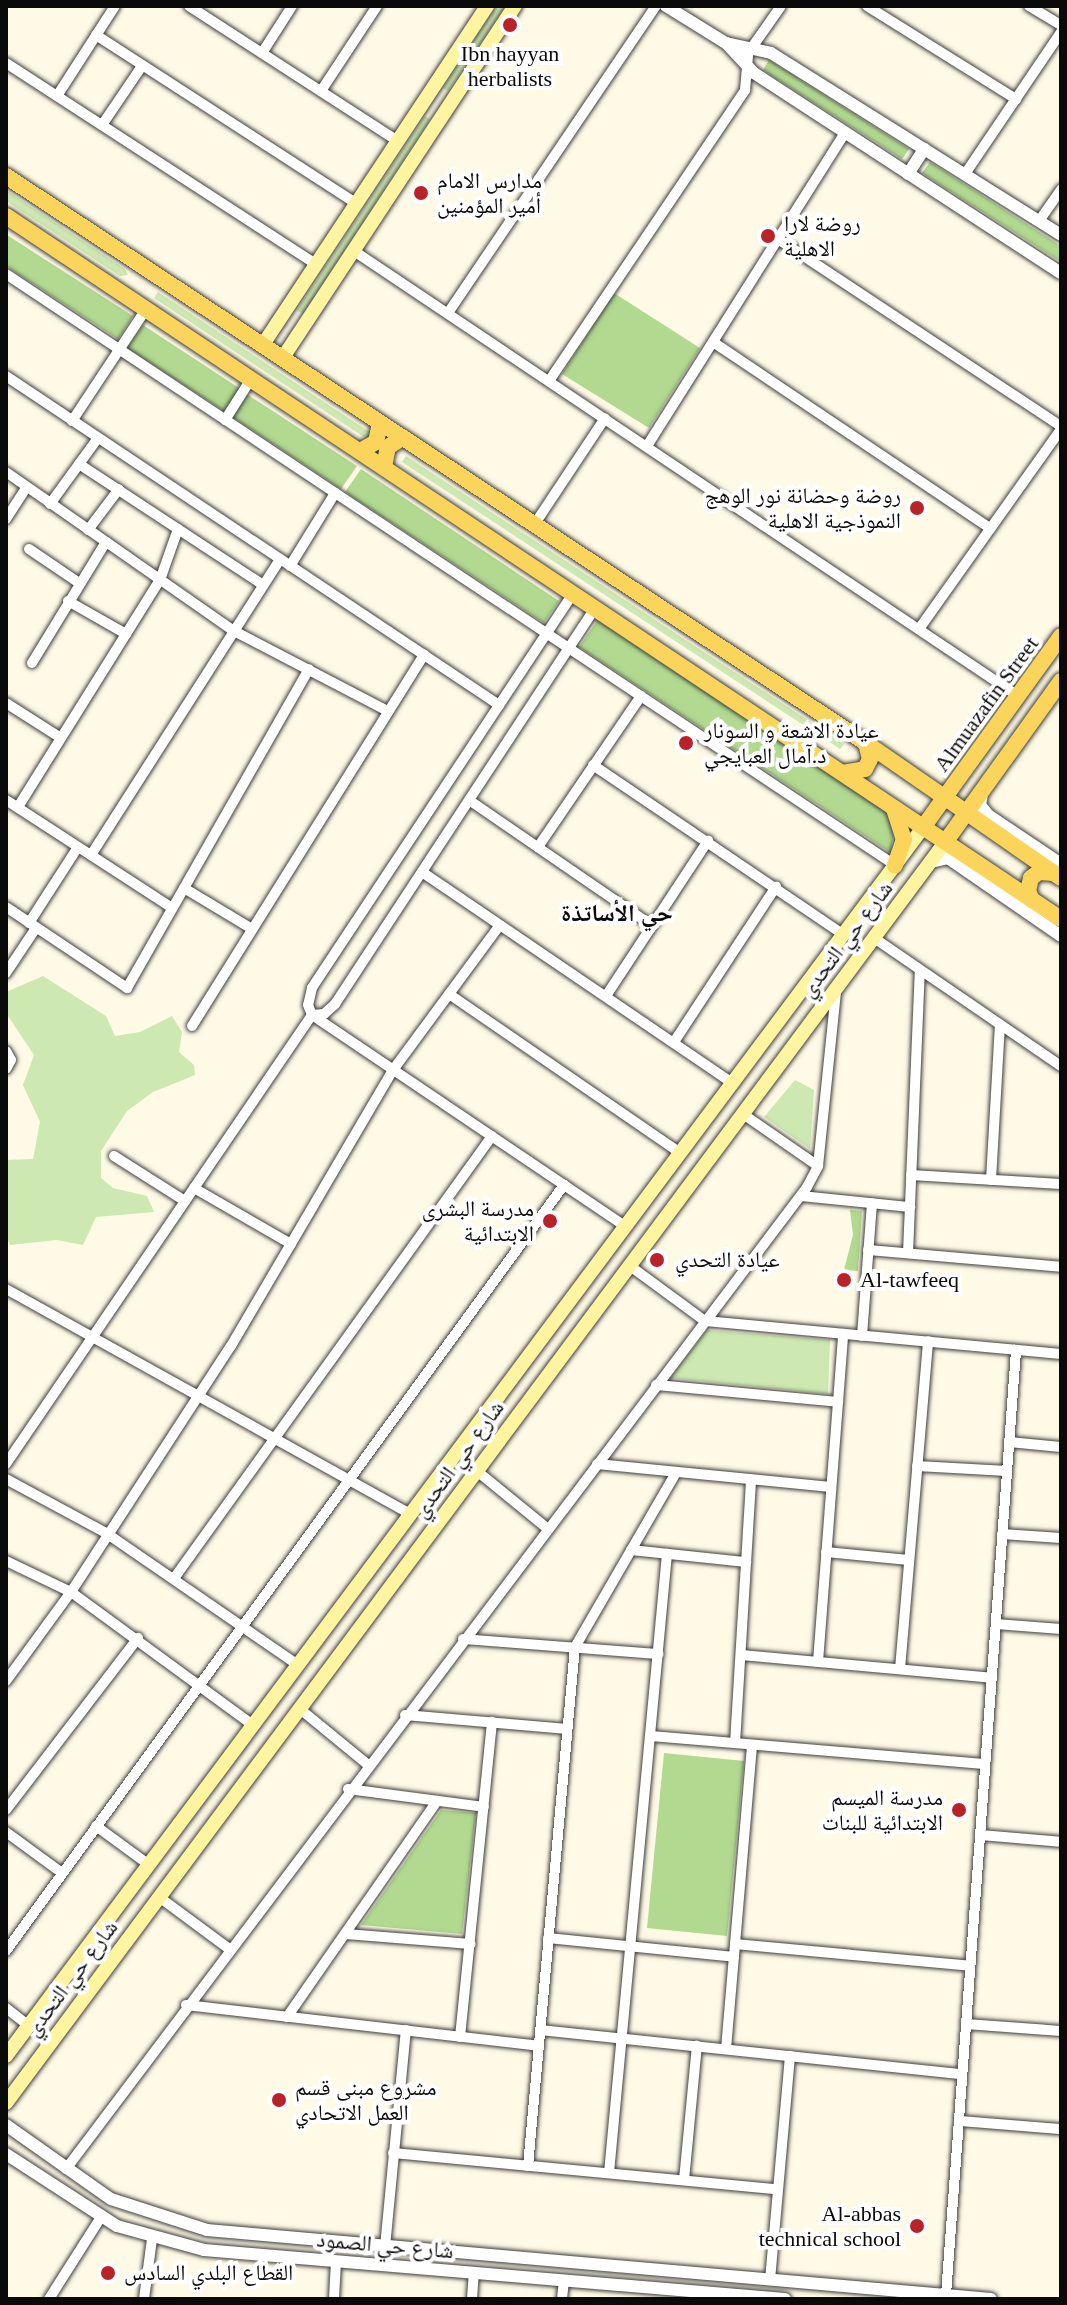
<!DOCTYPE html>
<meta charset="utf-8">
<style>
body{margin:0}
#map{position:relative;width:1067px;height:2305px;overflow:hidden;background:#fffae6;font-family:"Times New Roman","Noto Naskh Arabic",serif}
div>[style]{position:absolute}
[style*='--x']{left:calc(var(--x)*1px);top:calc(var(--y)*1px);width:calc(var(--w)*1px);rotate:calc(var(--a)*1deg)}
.green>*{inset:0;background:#cde8b1}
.forest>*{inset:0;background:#b1d990}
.roads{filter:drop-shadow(0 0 2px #3d3d3d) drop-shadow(0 0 2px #3d3d3d)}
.minor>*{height:10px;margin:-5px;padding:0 5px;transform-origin:5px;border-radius:5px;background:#fff}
.tertiary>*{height:12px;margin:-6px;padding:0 6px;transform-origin:6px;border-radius:6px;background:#fff}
.secondary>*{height:14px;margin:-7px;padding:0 7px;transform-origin:7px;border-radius:7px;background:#fff5a1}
.primary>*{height:16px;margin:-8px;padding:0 8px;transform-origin:8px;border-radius:8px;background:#fad45b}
.dots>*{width:22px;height:22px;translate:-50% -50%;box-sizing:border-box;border:4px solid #fff;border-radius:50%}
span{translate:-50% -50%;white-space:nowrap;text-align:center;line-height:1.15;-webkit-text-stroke:8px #fff;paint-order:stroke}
.poi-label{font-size:22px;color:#0a0a0a}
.left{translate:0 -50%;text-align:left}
.right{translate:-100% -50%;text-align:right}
.street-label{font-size:22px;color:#0a0a0a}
.neighbourhood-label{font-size:24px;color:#0a0a0a;font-weight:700}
.frame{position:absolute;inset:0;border:8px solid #0a0a0a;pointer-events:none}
</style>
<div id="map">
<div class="green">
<div style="clip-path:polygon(497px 6px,505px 6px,448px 91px,443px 88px)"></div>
<div style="clip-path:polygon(425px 116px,430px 119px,303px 314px,297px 310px)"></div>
<div style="clip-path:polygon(6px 190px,125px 269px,128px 275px,120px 276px,6px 201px)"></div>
<div style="clip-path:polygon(158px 292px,371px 433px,367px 439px,154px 298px)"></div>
<div style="clip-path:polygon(406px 456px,844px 744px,840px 749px,402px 462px)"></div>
<div style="clip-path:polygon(43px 976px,106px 1016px,115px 1036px,140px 1032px,172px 1016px,182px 1032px,179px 1052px,194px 1065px,195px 1075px,153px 1092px,127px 1111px,101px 1151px,101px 1178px,113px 1188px,147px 1196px,154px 1212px,96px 1217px,83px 1245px,57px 1240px,10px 1245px,6px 1237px,6px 1160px,33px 1159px,40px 1122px,23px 1085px,34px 1055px,6px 1013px,6px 992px)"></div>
<div style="clip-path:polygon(795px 1080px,814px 1090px,810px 1149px,764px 1117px)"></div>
<div style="clip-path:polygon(707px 1330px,830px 1340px,828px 1394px,670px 1378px)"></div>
</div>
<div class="forest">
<div style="clip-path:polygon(769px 60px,909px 149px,902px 159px,763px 70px)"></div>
<div style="clip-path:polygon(930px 162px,1061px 246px,1061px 262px,922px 173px)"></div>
<div style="clip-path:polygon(7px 235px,133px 316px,118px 339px,6px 266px)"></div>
<div style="clip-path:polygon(614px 293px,700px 348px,649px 428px,562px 374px)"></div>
<div style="clip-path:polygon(143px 325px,242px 390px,227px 413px,127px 348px)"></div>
<div style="clip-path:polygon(245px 393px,357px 466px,341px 489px,231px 416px)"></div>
<div style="clip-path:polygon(361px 469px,559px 601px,544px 623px,345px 492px)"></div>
<div style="clip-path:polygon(599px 618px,888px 812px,894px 829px,891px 853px,579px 647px)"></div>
<div style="clip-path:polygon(850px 1210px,862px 1211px,858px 1271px,844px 1270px,853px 1235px)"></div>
<div style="clip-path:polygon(664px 1753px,744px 1761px,727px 1936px,647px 1928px)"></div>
<div style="clip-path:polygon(441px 1810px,476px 1813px,462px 1934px,361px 1925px)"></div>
</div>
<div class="roads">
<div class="minor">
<div style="--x:189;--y:6;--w:249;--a:32.9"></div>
<div style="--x:867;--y:6;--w:176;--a:32"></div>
<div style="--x:1029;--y:6;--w:37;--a:31"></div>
<div style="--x:96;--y:35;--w:311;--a:32.9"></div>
<div style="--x:262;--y:53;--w:56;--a:-57.4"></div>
<div style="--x:6;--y:63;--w:371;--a:33"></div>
<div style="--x:321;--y:91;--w:102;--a:-56.6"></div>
<div style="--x:57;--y:96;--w:107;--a:-57.2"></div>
<div style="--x:102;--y:125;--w:71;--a:-55.9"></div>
<div style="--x:965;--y:174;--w:171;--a:-55.9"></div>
<div style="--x:1039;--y:221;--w:39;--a:-55"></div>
<div style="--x:778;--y:239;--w:339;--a:33.5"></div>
<div style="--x:354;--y:251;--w:799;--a:33.83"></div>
<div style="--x:6;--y:274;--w:1068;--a:33.62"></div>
<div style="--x:448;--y:313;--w:371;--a:-55.9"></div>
<div style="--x:713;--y:342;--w:334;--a:33.9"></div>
<div style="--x:6;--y:376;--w:593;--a:33.72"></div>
<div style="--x:549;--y:381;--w:351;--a:-56"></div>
<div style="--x:745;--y:90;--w:37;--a:-85"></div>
<div style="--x:748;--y:53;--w:57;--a:-54.9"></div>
<div style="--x:225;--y:420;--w:49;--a:-57.6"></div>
<div style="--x:72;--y:421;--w:134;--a:-56.5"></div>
<div style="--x:647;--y:446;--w:370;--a:-57.7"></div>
<div style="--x:79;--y:464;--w:220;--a:33.3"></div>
<div style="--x:6;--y:472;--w:278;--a:34.9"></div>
<div style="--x:234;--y:631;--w:174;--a:27.5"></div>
<div style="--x:50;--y:504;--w:82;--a:-54"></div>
<div style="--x:6;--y:519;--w:38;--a:-57"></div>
<div style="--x:534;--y:525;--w:128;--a:-56.4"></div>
<div style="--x:88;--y:530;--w:51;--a:-52.9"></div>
<div style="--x:29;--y:549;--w:60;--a:34.2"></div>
<div style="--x:290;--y:566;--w:86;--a:-58.3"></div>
<div style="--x:574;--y:592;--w:475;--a:123.5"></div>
<div style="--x:312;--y:988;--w:17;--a:103"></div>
<div style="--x:308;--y:1005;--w:11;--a:68"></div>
<div style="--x:312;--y:1015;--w:377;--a:34"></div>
<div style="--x:68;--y:601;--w:67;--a:29.6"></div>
<div style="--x:919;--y:629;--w:245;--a:-54.6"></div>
<div style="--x:32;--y:663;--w:142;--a:-58.6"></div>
<div style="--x:6;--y:703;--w:65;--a:32.5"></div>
<div style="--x:593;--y:765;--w:302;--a:34.1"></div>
<div style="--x:6;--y:800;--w:198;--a:33"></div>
<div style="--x:469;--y:800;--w:222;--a:34.5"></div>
<div style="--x:18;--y:807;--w:268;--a:-58"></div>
<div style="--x:160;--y:580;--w:54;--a:-70.6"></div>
<div style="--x:538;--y:847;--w:183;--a:-55.7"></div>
<div style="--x:91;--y:855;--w:351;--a:-57.4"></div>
<div style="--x:422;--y:872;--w:375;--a:34.2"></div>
<div style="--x:184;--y:888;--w:79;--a:31.1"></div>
<div style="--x:6;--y:907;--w:146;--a:33.8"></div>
<div style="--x:127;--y:988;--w:367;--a:-60.3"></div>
<div style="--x:29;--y:923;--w:90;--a:-57.2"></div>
<div style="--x:874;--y:938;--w:227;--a:34.4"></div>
<div style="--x:6;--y:973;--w:54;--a:-56.3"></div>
<div style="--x:449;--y:994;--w:280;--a:34.5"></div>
<div style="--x:606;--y:996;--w:186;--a:-56.7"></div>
<div style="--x:192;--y:1026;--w:438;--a:-58"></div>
<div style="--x:674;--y:1042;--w:186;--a:-56.7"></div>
<div style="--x:6;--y:1051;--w:10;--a:61"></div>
<div style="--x:11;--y:1060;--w:10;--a:119"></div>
<div style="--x:743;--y:1114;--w:91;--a:34.7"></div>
<div style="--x:114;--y:1156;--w:84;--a:32.4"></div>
<div style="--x:911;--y:1175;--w:150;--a:3.4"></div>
<div style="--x:991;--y:1180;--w:156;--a:-86.7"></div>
<div style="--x:194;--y:1188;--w:112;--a:30"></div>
<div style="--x:801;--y:1196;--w:110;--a:5.8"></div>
<div style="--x:868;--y:1250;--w:194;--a:5"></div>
<div style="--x:908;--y:1253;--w:283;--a:-87.6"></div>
<div style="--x:630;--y:1266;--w:93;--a:36.3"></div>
<div style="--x:705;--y:1321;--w:358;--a:5.3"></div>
<div style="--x:6;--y:1289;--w:463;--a:29.1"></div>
<div style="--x:862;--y:1336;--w:133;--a:-85.7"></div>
<div style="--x:656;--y:1385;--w:183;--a:5.3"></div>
<div style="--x:1009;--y:1442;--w:52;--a:5.5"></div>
<div style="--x:6;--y:1464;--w:543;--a:-55.73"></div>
<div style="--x:312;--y:1015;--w:12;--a:-5"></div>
<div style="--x:324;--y:1014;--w:15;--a:-42"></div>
<div style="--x:335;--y:1004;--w:475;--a:-56.7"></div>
<div style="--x:597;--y:1464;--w:235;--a:5.6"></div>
<div style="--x:917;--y:1466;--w:90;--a:3.2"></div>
<div style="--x:477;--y:1471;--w:90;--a:39.2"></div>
<div style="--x:6;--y:1479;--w:114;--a:28.4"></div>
<div style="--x:106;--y:1533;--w:233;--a:34.5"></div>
<div style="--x:1002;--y:1534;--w:59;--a:3.9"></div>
<div style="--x:631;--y:1550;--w:116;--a:6"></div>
<div style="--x:826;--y:1552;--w:83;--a:5.5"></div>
<div style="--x:6;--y:1561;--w:72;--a:25.5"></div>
<div style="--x:71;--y:1592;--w:225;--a:36.2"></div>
<div style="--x:175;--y:1577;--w:543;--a:-54.29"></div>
<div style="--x:996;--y:1624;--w:65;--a:4.4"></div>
<div style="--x:463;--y:1639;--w:196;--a:4.4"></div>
<div style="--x:741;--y:1655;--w:252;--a:5.2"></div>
<div style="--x:818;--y:1662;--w:329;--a:-85.6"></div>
<div style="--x:900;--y:1669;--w:329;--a:-85.1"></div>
<div style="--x:6;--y:1681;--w:110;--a:-53.9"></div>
<div style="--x:71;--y:1592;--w:293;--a:-57"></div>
<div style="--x:231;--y:1346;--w:320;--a:-59.6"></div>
<div style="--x:393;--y:1070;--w:180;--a:-53.6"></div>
<div style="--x:300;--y:1709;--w:87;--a:39.4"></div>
<div style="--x:405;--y:1715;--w:163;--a:4.9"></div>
<div style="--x:650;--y:1736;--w:336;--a:4.8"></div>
<div style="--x:735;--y:1743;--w:264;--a:-86.5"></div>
<div style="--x:348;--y:1789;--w:137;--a:7.5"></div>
<div style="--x:6;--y:1810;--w:217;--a:-52.5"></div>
<div style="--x:96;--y:1826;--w:66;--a:36.3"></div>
<div style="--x:6;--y:1832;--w:69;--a:36.2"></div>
<div style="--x:980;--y:1835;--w:81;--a:4.9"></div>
<div style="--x:159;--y:1897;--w:86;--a:36.5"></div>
<div style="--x:346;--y:1934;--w:125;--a:4.6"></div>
<div style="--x:548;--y:1938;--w:187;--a:5.8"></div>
<div style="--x:735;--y:1944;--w:236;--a:5.3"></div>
<div style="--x:6;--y:1951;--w:948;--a:-53.93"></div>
<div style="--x:186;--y:2005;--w:355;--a:6.6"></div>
<div style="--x:6;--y:2008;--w:29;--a:38"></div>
<div style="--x:287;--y:2017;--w:263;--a:-55.2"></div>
<div style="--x:966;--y:2024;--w:95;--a:4.2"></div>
<div style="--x:540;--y:2030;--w:424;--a:6"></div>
<div style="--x:460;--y:2037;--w:317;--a:-84.2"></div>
<div style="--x:726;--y:2049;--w:305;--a:-85.1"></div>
<div style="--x:959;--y:2121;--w:102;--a:4.5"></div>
<div style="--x:393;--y:2153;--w:385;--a:5.4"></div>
<div style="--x:528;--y:2166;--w:521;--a:-84.83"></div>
<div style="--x:575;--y:1647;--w:201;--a:-59.9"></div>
<div style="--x:66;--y:2169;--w:1230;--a:-52.96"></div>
<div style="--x:807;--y:1187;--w:24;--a:-62"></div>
<div style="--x:818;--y:1166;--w:176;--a:-84.1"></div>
<div style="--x:609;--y:2173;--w:622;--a:-84.65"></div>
<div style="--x:684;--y:2180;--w:135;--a:-84.5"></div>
<div style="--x:385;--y:2247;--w:218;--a:-84.5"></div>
<div style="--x:770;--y:2280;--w:225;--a:-84.9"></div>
<div style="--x:946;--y:2295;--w:948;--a:-85.76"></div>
<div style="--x:49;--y:2299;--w:97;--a:-57.6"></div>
<div style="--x:144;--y:2299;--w:61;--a:-82.4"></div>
<div style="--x:334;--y:2299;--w:38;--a:-87"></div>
<div style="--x:472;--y:2299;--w:27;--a:-86"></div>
<div style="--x:562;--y:2299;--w:19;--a:-84"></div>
</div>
<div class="tertiary">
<div style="--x:666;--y:6;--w:70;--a:31.7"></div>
<div style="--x:726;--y:43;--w:41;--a:47"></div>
<div style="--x:754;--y:73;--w:366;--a:33.1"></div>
<div style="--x:726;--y:43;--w:46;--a:12.5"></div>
<div style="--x:771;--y:53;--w:342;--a:32.1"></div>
<div style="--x:908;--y:174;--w:30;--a:-57"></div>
<div style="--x:982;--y:794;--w:11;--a:100"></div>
<div style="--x:980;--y:805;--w:13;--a:51"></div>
<div style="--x:988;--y:815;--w:88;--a:33.9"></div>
<div style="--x:931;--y:862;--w:17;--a:-13"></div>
<div style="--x:948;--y:858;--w:137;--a:34.6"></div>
<div style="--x:6;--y:2125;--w:128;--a:35.2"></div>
<div style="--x:111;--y:2199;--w:101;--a:17.9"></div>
<div style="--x:207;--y:2230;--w:787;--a:5.03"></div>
<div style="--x:6;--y:2154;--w:132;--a:33"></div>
<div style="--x:117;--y:2226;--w:90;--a:15.4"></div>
<div style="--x:204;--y:2250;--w:583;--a:4.82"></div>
</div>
<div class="secondary">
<div style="--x:262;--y:346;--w:408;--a:-56.5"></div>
<div style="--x:282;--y:359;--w:423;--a:-56.6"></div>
<div style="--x:6;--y:2056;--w:1535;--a:-53.26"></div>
<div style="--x:6;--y:2103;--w:1574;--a:-53.32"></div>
</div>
<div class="primary">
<div style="--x:6;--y:176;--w:1030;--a:33.4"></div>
<div style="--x:866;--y:743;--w:237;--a:34.7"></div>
<div style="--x:6;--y:216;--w:1268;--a:33.68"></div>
<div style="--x:360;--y:451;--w:18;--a:-29"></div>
<div style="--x:376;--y:442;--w:19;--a:-78"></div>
<div style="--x:384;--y:467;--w:20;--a:-79"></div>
<div style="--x:388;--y:447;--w:17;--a:-33"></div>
<div style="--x:843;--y:773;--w:22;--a:-10"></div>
<div style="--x:865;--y:769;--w:11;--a:-63"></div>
<div style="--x:870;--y:759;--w:16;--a:-104"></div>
<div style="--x:894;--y:809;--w:32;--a:72"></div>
<div style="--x:904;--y:839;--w:28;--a:109"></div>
<div style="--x:924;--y:826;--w:234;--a:-54.2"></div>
<div style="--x:946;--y:841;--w:197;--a:-54.3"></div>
<div style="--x:1032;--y:900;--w:10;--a:-114"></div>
<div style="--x:1028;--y:891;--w:13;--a:-77"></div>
<div style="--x:1031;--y:878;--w:10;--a:-37"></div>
<div style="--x:1039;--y:872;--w:15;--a:4"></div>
</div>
</div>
<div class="dots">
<div style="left:510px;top:25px;background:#b92228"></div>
<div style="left:421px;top:193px;background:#b92228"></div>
<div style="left:768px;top:236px;background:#b92228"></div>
<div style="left:917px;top:508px;background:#b92228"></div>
<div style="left:686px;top:743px;background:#b92228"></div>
<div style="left:550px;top:1221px;background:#b92228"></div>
<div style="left:657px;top:1260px;background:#b92228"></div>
<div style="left:844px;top:1280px;background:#b92228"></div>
<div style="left:959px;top:1810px;background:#b92228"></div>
<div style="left:279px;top:2100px;background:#b92228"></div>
<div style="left:917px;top:2226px;background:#b92228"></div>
<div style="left:108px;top:2273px;background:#b92228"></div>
</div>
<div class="poi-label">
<span style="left:510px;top:66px">Ibn hayyan<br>herbalists</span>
<span class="left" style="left:437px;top:193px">مدارس الامام<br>أمير المؤمنين</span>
<span class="left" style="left:784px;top:236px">روضة لارا<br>الاهلية</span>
<span class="right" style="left:901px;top:508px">روضة وحضانة نور الوهج<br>النموذجية الاهلية</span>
<span class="left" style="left:704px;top:743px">عيادة الاشعة و السونار<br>د.آمال العبايجي</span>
<span class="right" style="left:534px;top:1221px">مدرسة البشرى<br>الابتدائية</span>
<span class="left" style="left:675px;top:1260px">عيادة التحدي</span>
<span class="left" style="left:860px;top:1280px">Al-tawfeeq</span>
<span class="right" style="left:943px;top:1810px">مدرسة الميسم<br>الابتدائية للبنات</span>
<span class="left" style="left:295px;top:2100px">مشروع مبنى قسم<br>العمل الاتحادي</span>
<span class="right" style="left:901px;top:2226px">Al-abbas<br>technical school</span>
<span class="left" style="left:124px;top:2273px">القطاع البلدي السادس</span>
</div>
<div class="street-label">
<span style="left:986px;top:704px;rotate:-54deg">Almuazafin Street</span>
<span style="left:846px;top:939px;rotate:-53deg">شارع حي التحدي</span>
<span style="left:458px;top:1459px;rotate:-54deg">شارع حي التحدي</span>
<span style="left:71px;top:1978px;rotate:-53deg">شارع حي التحدي</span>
<span style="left:385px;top:2245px;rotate:5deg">شارع حي الصمود</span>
</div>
<div class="neighbourhood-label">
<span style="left:617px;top:914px">حي الأساتذة</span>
</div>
<div class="frame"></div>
</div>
